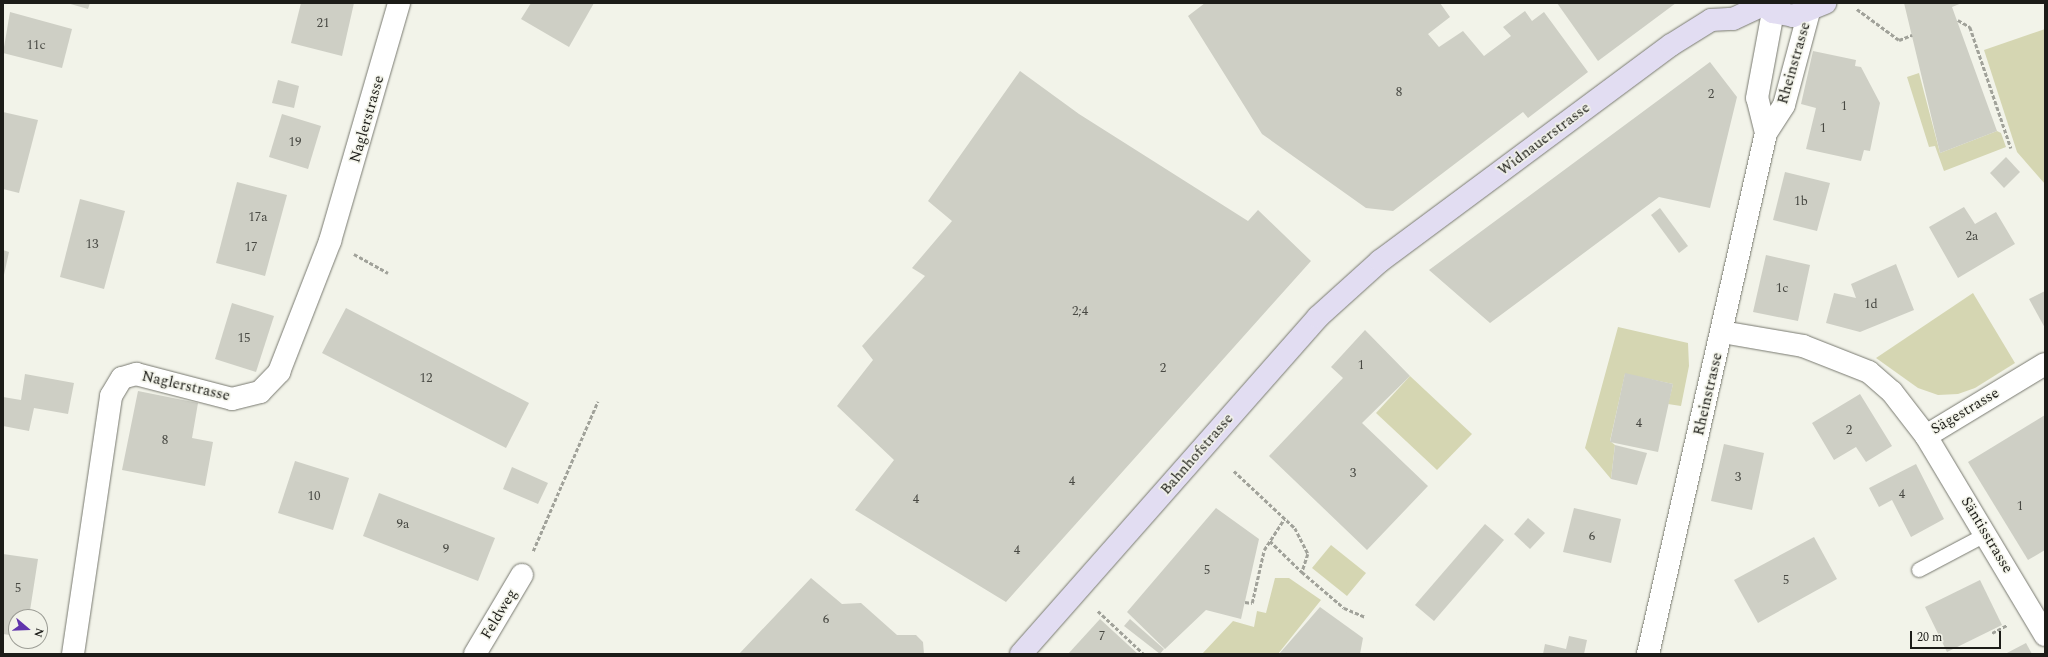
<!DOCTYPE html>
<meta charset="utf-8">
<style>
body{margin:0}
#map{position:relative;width:2048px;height:657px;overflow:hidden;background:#f2f3e9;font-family:Spectral,serif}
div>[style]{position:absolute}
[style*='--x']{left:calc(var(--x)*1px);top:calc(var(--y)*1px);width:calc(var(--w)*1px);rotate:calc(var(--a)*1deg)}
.green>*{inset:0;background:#d5d6b2}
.building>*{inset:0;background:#cecfc5}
.path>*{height:2.5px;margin-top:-1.25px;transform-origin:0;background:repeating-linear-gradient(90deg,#a1a29a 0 4px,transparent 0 6px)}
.roads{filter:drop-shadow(0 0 1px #787970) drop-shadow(0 0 1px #787970)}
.service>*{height:14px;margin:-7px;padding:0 7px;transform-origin:7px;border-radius:7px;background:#fff}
.minor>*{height:22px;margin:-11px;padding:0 11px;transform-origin:11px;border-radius:11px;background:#fff}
.tertiary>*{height:22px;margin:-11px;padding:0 11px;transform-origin:11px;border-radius:11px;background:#fff}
.secondary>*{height:22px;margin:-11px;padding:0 11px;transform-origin:11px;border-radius:11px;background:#e2ddf2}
span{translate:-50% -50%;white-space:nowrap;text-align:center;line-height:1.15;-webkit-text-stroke:3px #f2f3e9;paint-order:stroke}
.number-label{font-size:13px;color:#484943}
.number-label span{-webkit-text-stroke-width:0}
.street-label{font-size:15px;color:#1c1c18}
.frame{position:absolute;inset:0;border:4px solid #1c1c18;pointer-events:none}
.north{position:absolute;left:8px;top:609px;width:40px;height:40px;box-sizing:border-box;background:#f2f3e9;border:1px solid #9c9d95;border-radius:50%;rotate:109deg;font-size:11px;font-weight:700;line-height:16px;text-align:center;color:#1c1c18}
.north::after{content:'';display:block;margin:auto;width:14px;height:18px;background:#6135ac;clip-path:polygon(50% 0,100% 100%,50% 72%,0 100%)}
.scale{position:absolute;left:1910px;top:631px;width:91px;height:18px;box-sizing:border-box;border:2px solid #1c1c18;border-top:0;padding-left:5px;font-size:12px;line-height:14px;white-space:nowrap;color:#1c1c18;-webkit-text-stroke:3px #f2f3e9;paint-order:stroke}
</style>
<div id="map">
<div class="green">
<div style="clip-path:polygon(2045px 29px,2045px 184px,2017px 152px,1984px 50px)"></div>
<div style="clip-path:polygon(1919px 73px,1940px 153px,1997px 131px,2001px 133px,2006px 147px,1944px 171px,1935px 146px,1929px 147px,1907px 77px)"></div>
<div style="clip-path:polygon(1973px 293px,2015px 363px,1975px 388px,1958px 394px,1938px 395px,1918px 388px,1876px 358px)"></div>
<div style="clip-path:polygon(1618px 327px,1688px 343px,1689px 366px,1681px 406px,1668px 404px,1673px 384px,1625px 374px,1610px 441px,1615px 445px,1611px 479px,1585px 448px)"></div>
<div style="clip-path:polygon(1410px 376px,1472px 434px,1437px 470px,1376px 413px)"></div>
<div style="clip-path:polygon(1331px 545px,1366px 573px,1347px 596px,1312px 568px)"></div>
<div style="clip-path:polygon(1275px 578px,1289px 578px,1321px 600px,1278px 654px,1202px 654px,1233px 621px,1254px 627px,1257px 611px,1266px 613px)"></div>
</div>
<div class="building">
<div style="clip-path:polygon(67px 3px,90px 3px,88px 9px)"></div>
<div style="clip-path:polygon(301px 3px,354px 3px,342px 56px,291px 43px)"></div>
<div style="clip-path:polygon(531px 3px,594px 3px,569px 47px,521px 19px)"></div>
<div style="clip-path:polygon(1205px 3px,1440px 3px,1450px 17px,1428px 34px,1439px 47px,1463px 31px,1484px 56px,1511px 36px,1503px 27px,1525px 11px,1532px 21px,1544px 12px,1588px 72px,1528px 118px,1523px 112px,1393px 211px,1366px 208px,1262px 134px,1188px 16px)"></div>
<div style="clip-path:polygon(1557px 3px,1676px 3px,1598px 61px)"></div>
<div style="clip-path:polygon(1904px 3px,1962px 3px,1952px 7px,1997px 131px,1940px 153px)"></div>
<div style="clip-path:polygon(10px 12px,72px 29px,62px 68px,3px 53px)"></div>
<div style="clip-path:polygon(1813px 51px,1856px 60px,1855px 66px,1861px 67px,1880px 103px,1870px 151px,1864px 150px,1861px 161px,1806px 149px,1816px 108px,1801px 104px)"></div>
<div style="clip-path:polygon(1710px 62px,1737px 97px,1710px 208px,1659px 197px,1490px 323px,1429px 270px)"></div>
<div style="clip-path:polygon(1020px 71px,1079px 114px,1248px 221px,1258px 210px,1311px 261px,1006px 602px,855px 510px,894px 460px,837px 406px,873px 360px,862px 346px,925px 276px,912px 268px,952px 221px,928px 201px)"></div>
<div style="clip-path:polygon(278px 80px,299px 86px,294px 108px,272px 103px)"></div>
<div style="clip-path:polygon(3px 112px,38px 120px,19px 193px,3px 189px)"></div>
<div style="clip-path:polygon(282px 114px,321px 126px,308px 169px,269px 157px)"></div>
<div style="clip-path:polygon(2006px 157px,2020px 172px,2004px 188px,1990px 173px)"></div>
<div style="clip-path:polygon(1785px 172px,1830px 183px,1817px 231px,1773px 220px)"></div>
<div style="clip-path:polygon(237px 182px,287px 195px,265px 276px,216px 263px)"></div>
<div style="clip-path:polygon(80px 199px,125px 211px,104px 289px,60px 277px)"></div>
<div style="clip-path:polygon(1964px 207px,1975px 224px,1996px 212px,2015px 244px,1958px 278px,1929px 227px)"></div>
<div style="clip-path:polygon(1660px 208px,1688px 246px,1679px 253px,1651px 215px)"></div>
<div style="clip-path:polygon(3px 250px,9px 252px,4px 275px,3px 275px)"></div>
<div style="clip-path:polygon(1766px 255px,1810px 265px,1798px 321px,1753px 312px)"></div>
<div style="clip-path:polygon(1896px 264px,1914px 310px,1860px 332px,1826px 323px,1834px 293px,1856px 298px,1851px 284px)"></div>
<div style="clip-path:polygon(2045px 291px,2045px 328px,2029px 299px)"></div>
<div style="clip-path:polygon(232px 303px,274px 316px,256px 372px,215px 359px)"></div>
<div style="clip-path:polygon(346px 308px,529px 403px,506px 448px,322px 353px)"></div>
<div style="clip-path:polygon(1365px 330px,1410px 376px,1362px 423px,1428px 486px,1367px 550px,1269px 456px,1343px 378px,1331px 367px)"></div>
<div style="clip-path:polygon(1625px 373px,1673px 384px,1658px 452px,1610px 442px)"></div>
<div style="clip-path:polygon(25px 374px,74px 383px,68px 414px,34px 408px,29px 431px,3px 426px,3px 397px,21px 400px)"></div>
<div style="clip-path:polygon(138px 391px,198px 403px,192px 438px,213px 442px,205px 486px,122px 470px)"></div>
<div style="clip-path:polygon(1860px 394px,1892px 446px,1866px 462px,1856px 447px,1834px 460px,1812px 423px)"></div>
<div style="clip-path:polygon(2045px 415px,2045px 550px,2028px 560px,1968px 462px)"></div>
<div style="clip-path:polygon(1724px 444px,1764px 453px,1752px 510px,1711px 501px)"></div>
<div style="clip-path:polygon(1615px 445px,1647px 453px,1637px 485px,1611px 479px)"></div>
<div style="clip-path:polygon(295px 461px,349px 478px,333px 530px,278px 513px)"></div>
<div style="clip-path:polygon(1916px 464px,1944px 519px,1911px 537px,1892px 500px,1879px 507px,1869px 488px)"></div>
<div style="clip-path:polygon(512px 467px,548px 483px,538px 504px,503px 489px)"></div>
<div style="clip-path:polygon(379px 493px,495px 538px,478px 581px,363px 536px)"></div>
<div style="clip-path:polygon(1216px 508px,1259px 539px,1241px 619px,1206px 610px,1165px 649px,1127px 612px)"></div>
<div style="clip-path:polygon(1574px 508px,1621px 519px,1611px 563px,1563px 552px)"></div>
<div style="clip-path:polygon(1528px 518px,1545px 533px,1530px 549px,1514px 534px)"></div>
<div style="clip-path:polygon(1485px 524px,1504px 540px,1434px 621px,1415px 605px)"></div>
<div style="clip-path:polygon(1814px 537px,1837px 579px,1758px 623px,1734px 580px)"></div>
<div style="clip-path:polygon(3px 554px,38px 559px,29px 617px,16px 617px,16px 636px,3px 634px)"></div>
<div style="clip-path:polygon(811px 578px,842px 604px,861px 603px,897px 635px,916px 635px,923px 642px,924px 654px,739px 654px)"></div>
<div style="clip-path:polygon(1980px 580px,2002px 625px,1947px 652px,1925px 607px)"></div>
<div style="clip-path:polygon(1320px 607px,1363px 638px,1360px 654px,1279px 654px)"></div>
<div style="clip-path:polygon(1100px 619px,1138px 654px,1068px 654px)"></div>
<div style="clip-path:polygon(1130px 619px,1164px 649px,1160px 654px,1124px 626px)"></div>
<div style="clip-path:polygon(1569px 636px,1587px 640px,1584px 654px,1543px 654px,1545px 644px,1566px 649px)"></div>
<div style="clip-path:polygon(2026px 643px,2032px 654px,2005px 654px)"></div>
</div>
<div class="path">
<div style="--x:1857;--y:9;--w:52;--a:36.4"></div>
<div style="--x:1899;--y:40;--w:14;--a:-21"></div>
<div style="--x:1958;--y:20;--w:14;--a:30"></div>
<div style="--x:1970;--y:27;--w:128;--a:71.3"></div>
<div style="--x:354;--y:254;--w:39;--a:29"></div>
<div style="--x:1234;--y:471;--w:83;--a:43.1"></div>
<div style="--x:1295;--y:528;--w:29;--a:63"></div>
<div style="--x:1308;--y:554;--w:19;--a:108"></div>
<div style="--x:1302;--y:572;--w:55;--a:40.6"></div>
<div style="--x:1344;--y:608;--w:23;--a:23"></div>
<div style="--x:1270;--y:541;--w:45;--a:44.1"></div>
<div style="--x:533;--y:551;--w:163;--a:-66.6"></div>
<div style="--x:1245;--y:602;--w:7;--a:8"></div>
<div style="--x:1252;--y:603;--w:54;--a:-77.2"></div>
<div style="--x:1264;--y:550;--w:37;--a:-57"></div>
<div style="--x:1098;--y:611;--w:63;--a:43.1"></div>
<div style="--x:1992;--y:633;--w:17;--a:-28"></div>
<div style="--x:1407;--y:654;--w:1;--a:-45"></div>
</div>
<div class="roads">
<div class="service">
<div style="--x:1919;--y:570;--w:77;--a:-27.9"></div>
</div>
<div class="minor">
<div style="--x:1722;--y:332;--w:82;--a:9.8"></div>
<div style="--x:1803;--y:346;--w:71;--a:21.5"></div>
<div style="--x:1869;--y:372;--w:30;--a:41"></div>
<div style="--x:1892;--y:392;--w:56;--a:52.3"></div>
<div style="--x:1926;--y:436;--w:139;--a:-31.2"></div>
<div style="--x:1926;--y:436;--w:232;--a:59.1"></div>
<div style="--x:73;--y:654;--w:261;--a:-81.6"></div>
<div style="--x:111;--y:396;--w:21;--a:-59"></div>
<div style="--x:122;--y:378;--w:15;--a:-16"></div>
<div style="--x:136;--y:374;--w:99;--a:14.6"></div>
<div style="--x:232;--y:399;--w:29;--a:-14"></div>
<div style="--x:260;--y:392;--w:28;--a:-46"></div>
<div style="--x:279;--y:372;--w:141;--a:-68.7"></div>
<div style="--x:330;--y:241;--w:248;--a:-73.8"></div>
<div style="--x:475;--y:654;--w:92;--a:-59.3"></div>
</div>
<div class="tertiary">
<div style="--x:1766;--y:133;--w:36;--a:-104"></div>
<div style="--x:1757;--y:98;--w:87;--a:-79.5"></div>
<div style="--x:1648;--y:654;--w:534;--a:-77.24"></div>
<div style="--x:1766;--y:133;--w:33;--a:-57"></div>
<div style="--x:1784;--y:105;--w:96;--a:-75"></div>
</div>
<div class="secondary">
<div style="--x:1760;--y:3;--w:16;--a:35"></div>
<div style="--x:1773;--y:12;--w:20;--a:11"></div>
<div style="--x:1793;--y:16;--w:35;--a:-22"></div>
<div style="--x:1021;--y:654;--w:449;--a:-48.6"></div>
<div style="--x:1318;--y:317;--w:84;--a:-42.1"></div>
<div style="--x:1380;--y:261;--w:362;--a:-36.6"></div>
<div style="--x:1671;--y:45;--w:47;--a:-32"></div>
<div style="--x:1711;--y:20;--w:22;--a:-3"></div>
<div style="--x:1733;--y:19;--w:33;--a:-25"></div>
</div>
</div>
<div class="number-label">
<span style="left:323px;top:23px">21</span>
<span style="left:36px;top:45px">11c</span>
<span style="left:1399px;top:92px">8</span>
<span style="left:1711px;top:94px">2</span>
<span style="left:1844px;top:106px">1</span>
<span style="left:1823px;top:128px">1</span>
<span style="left:295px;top:142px">19</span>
<span style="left:1801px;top:201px">1b</span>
<span style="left:258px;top:217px">17a</span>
<span style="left:1972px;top:236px">2a</span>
<span style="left:92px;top:244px">13</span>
<span style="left:251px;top:247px">17</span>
<span style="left:1782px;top:288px">1c</span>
<span style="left:1871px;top:304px">1d</span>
<span style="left:1080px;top:311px">2;4</span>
<span style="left:244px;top:338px">15</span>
<span style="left:1361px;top:365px">1</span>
<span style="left:1163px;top:368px">2</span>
<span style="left:426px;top:378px">12</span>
<span style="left:1639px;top:423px">4</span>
<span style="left:1849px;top:430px">2</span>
<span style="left:165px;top:440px">8</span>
<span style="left:1353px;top:473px">3</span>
<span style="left:1738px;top:477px">3</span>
<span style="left:1072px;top:481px">4</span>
<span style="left:1902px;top:494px">4</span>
<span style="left:314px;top:496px">10</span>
<span style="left:916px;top:499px">4</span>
<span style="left:2020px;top:506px">1</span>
<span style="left:403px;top:524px">9a</span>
<span style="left:1592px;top:536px">6</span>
<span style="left:446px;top:549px">9</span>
<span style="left:1017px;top:550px">4</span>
<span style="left:1207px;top:570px">5</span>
<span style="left:1786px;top:580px">5</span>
<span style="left:18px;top:588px">5</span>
<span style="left:826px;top:619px">6</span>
<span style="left:1102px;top:636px">7</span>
</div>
<div class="street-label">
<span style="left:1794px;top:63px;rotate:-74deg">Rheinstrasse</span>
<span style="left:367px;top:119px;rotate:-74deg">Naglerstrasse</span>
<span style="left:1544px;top:139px;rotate:-37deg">Widnauerstrasse</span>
<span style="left:186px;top:386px;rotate:13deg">Naglerstrasse</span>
<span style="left:1708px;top:394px;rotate:-77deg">Rheinstrasse</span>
<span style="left:1965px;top:411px;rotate:-31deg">Sägestrasse</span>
<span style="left:1197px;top:454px;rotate:-49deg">Bahnhofstrasse</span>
<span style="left:1987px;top:535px;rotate:59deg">Säntisstrasse</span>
<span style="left:499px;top:614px;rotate:-59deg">Feldweg</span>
</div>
<div class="frame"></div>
<div class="north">N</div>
<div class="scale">20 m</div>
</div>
